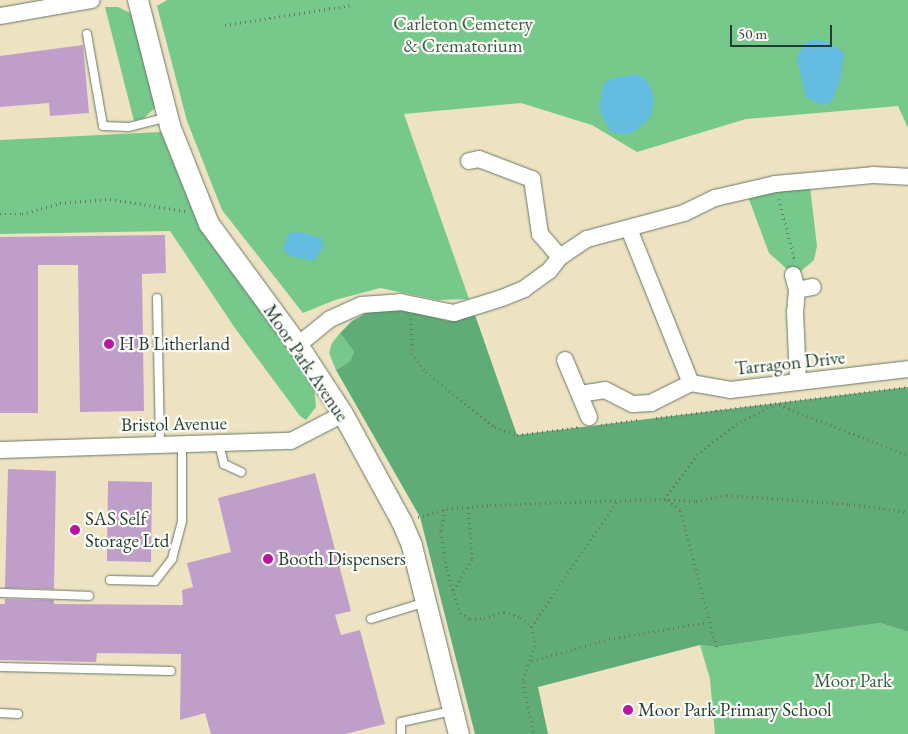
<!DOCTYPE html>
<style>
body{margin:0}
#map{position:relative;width:908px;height:734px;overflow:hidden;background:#ede3c2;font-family:"EB Garamond",serif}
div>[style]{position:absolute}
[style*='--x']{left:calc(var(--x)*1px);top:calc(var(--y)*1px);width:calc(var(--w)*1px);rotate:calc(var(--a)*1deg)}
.green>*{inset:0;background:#76c88b}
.forest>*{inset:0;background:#60ac77}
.water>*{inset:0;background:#64bde1}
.building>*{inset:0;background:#bf9eca}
.path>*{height:2.5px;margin-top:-1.25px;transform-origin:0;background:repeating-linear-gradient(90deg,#677766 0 1px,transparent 0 5px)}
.roads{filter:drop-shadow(0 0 1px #677766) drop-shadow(0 0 1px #677766)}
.service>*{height:8px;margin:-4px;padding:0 4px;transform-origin:4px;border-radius:4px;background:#fff}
.minor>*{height:16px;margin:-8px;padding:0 8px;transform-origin:8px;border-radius:8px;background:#fff}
.tertiary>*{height:20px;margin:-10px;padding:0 10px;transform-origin:10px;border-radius:10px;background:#fff}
.dots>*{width:14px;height:14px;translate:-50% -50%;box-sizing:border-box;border:2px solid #fdfcf7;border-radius:50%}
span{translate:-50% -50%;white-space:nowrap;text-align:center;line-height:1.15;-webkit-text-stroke:4.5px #fdfcf7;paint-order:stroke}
.park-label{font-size:19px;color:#35604a}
.poi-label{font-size:19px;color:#1f3d34}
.left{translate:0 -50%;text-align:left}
.street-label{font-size:19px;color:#1f3d34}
.scale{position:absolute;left:730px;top:25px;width:102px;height:22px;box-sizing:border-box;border:2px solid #1f3d34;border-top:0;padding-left:6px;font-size:15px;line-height:18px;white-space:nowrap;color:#1f3d34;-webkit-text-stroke:4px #fdfcf7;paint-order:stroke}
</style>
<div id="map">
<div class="green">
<div style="clip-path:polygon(167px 0,908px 0,908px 128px,898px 106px,746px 119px,637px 152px,592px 125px,521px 103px,404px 114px,469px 299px,438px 300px,380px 288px,335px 300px,303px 313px,222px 210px,187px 121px,157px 6px)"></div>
<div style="clip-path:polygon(105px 7px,118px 7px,132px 14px,156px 107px,144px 118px,134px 121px)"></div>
<div style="clip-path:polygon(161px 132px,199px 226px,314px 385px,316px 407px,306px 420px,300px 416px,235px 328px,170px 231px,0 234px,0 140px)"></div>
<div style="clip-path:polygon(810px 187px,817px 246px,814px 260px,800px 272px,788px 270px,769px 253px,747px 194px)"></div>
<div style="clip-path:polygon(340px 333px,354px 352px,350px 361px,336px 370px,329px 353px,332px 343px)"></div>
<div style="clip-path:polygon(880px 623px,908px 632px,908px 734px,715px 734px,710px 679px,700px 645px,716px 647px)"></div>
</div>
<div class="forest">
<div style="clip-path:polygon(404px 309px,448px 321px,475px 315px,517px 435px,908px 387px,908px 632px,880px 623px,716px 647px,700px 645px,538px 687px,548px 734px,475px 734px,420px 517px,336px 370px,350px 361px,354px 352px,340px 333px,352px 321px,368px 312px)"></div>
</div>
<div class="water">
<div style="clip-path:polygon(814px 40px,829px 42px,844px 53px,840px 80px,832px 101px,821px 105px,806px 97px,797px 60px,803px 44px)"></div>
<div style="clip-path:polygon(637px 74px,645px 79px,651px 88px,654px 101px,651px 116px,638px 129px,627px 134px,610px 132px,599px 108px,603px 85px,609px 79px)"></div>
<div style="clip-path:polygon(300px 232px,321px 238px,324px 246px,314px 261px,291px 256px,283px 249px,289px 233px)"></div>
</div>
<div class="building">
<div style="clip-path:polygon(83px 45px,89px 113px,50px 116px,49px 103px,0 107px,0 56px)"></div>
<div style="clip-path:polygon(165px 235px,166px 273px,142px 274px,144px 411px,80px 412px,78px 265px,38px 265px,38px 413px,0 413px,0 237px)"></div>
<div style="clip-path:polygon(8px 469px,56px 471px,54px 589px,5px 588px)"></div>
<div style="clip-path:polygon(315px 473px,351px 611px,335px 615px,341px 635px,360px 630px,385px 724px,345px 734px,211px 734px,205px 713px,180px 720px,181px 654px,97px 653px,96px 662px,0 660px,0 604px,5px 604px,5px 599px,54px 600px,54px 604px,183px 605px,182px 590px,193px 587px,187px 563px,231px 552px,218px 498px)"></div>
<div style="clip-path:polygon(108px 481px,152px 482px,151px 562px,107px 561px)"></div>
</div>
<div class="path">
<div style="--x:225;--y:25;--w:128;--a:-9"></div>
<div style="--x:779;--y:199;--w:64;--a:75.5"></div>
<div style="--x:0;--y:214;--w:22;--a:0"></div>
<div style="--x:22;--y:214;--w:40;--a:-16"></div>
<div style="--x:60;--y:203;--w:50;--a:-4.6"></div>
<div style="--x:110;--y:199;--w:77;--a:9"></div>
<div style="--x:411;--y:319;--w:34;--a:88"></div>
<div style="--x:412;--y:353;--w:24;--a:54"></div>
<div style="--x:426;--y:372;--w:88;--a:38.6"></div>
<div style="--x:495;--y:427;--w:23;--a:20"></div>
<div style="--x:517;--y:435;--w:63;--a:-7.4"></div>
<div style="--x:779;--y:405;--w:138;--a:21.2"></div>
<div style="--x:656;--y:418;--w:254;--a:-7"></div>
<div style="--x:601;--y:425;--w:37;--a:-8"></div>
<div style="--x:445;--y:510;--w:22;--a:100"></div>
<div style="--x:441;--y:532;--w:38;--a:81"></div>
<div style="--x:447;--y:570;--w:45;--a:73.2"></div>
<div style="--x:460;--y:613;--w:12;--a:31"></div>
<div style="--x:470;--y:619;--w:14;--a:-4"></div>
<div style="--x:484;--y:618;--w:21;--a:-17"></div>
<div style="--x:504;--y:612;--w:18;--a:16"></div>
<div style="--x:521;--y:617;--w:14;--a:45"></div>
<div style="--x:531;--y:627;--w:15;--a:70"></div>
<div style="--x:536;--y:641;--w:43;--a:107.6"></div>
<div style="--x:523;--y:682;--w:53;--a:78.1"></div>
<div style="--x:418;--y:517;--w:30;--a:-15"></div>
<div style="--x:447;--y:509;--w:43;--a:-5.3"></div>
<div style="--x:490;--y:505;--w:174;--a:-2"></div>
<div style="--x:664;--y:499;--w:32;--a:4"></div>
<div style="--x:696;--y:501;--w:32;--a:-11"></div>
<div style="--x:727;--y:495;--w:122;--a:4.2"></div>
<div style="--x:849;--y:504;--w:60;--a:7.7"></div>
<div style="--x:453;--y:590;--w:36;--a:-58"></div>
<div style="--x:472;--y:559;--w:52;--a:-94.4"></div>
<div style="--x:531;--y:627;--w:151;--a:-55.8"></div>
<div style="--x:716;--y:647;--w:142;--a:-104.7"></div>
<div style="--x:680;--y:510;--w:19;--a:-145"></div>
<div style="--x:664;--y:499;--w:55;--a:-53.1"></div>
<div style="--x:697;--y:455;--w:50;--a:-38.5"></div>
<div style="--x:736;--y:424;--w:42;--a:-26.6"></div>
<div style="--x:532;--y:661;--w:80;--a:-15.9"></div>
<div style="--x:609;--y:639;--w:99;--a:-9.8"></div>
</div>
<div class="roads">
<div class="service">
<div style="--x:87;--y:34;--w:93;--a:80.1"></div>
<div style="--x:103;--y:126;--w:26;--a:2"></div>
<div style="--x:129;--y:127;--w:40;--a:-14.4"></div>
<div style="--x:157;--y:298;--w:146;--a:88.8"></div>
<div style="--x:219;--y:443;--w:22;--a:77"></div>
<div style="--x:224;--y:464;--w:19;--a:25"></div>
<div style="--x:110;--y:580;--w:45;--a:1.3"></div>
<div style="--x:155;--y:581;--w:28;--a:-52"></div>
<div style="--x:172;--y:559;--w:39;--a:-75"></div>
<div style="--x:182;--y:521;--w:77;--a:-90"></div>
<div style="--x:0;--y:593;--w:89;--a:1.9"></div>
<div style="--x:371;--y:619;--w:58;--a:-17.2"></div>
<div style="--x:0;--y:667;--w:171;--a:1.3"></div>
<div style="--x:0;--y:713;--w:18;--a:3"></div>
<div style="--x:401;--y:734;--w:12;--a:-90"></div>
<div style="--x:401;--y:722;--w:52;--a:-12.2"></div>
</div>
<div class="minor">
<div style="--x:0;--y:16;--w:93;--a:-9.9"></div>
<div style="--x:469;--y:161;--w:10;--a:-11"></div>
<div style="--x:479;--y:159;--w:57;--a:20.7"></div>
<div style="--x:532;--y:179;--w:56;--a:81.7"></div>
<div style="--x:540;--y:234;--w:30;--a:49"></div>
<div style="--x:629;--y:229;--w:166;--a:68.1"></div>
<div style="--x:793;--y:275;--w:16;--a:75"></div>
<div style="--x:797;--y:290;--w:22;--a:95"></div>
<div style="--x:795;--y:312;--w:70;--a:87.5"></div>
<div style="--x:797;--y:290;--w:16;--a:-11"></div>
<div style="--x:298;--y:345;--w:41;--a:-39.1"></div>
<div style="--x:330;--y:319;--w:34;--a:-24"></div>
<div style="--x:361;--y:305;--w:39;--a:-4"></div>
<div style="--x:400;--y:302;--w:55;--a:11.5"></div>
<div style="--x:454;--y:313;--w:50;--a:-17.4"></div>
<div style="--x:502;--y:298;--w:24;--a:-22"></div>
<div style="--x:524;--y:289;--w:31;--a:-36"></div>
<div style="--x:549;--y:271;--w:18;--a:-52"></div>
<div style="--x:560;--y:257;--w:32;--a:-34"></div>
<div style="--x:587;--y:239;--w:100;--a:-15"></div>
<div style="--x:684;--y:213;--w:34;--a:-26"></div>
<div style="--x:715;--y:198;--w:62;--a:-13.1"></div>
<div style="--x:775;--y:184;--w:98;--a:-5.2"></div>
<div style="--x:873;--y:175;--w:35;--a:3"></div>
<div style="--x:565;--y:360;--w:62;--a:67.2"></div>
<div style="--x:691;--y:383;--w:40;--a:10"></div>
<div style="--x:730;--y:390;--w:179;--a:-6.7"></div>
<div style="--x:580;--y:394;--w:25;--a:-9"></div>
<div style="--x:605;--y:390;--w:31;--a:27"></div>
<div style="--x:633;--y:404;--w:18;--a:-3"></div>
<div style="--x:651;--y:403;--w:45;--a:-26.6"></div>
<div style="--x:0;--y:450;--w:291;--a:-1.8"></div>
<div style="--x:291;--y:441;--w:59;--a:-27.4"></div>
</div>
<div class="tertiary">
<div style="--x:138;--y:0;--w:130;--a:75.7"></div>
<div style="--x:170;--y:126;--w:105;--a:68.3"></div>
<div style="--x:209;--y:224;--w:150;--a:53.7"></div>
<div style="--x:298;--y:345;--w:82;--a:56.9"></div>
<div style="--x:343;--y:414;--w:123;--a:61.4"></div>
<div style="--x:402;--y:522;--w:26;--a:67"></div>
<div style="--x:412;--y:546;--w:194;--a:76"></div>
</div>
</div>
<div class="dots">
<div style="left:109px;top:344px;background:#b5179e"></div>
<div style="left:75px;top:530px;background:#b5179e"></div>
<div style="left:268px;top:559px;background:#b5179e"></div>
<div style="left:628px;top:710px;background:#b5179e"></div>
</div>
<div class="park-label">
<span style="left:463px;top:35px">Carleton Cemetery<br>&amp; Crematorium</span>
<span style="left:853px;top:681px">Moor Park</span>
</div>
<div class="poi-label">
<span class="left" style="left:119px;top:344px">H B Litherland</span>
<span class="left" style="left:85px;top:530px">SAS Self<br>Storage Ltd</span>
<span class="left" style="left:278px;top:559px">Booth Dispensers</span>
<span class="left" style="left:638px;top:710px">Moor Park Primary School</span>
</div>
<div class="street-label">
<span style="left:306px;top:363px;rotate:56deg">Moor Park Avenue</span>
<span style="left:790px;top:363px;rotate:-6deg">Tarragon Drive</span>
<span style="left:174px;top:424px;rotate:-1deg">Bristol Avenue</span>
</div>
<div class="scale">50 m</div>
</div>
